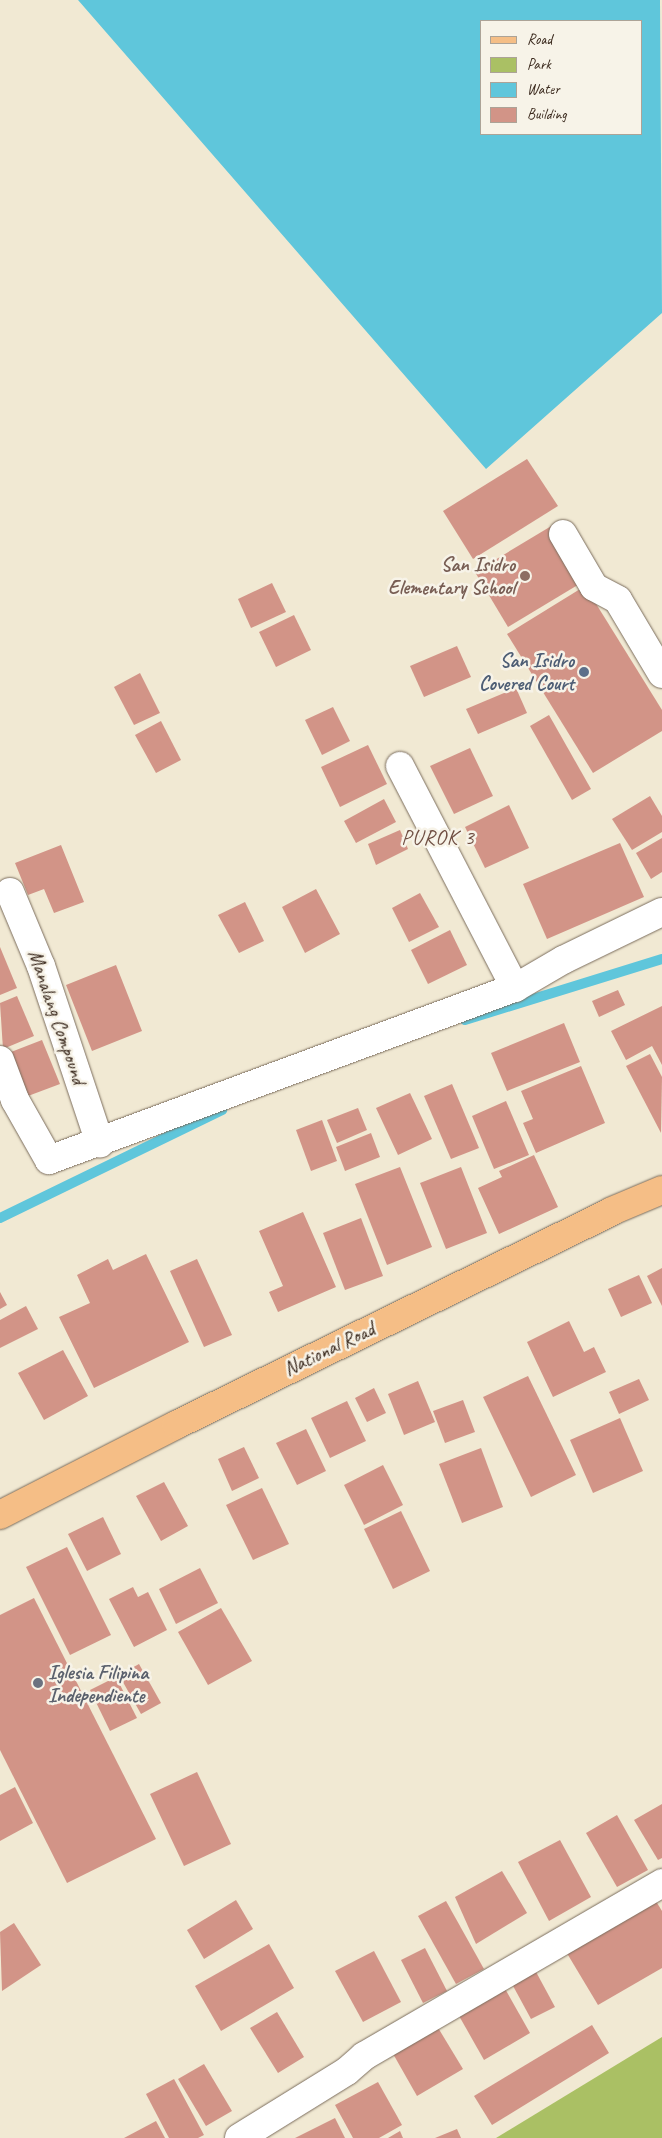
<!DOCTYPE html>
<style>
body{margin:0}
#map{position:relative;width:662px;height:2138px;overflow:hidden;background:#f1e9d3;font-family:Caveat,sans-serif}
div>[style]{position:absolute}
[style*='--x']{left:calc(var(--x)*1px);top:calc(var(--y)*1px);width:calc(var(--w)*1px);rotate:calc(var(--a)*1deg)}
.green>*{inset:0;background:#aac064}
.water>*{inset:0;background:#5fc6db}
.stream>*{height:10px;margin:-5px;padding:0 5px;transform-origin:5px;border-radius:5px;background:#5fc6db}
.building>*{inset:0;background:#d29487}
.roads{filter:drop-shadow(0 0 1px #7b6d5d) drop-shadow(0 0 1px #7b6d5d)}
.minor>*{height:28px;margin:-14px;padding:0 14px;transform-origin:14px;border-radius:14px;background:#fff}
.major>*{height:28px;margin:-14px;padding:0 14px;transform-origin:14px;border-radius:14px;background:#f5be86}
.dots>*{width:14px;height:14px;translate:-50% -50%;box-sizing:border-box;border:2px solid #f7f3e8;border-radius:50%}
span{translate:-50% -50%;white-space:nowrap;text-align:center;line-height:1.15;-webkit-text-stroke:5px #f7f3e8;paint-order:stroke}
.education-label{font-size:20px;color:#785e54;font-weight:700}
.right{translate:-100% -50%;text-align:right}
.service-label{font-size:20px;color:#4e5e75;font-weight:700}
.street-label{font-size:20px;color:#3b2a1e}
.worship-label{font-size:20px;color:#5b616d;font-weight:700}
.left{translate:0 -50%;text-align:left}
.neighbourhood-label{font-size:21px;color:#704f43;letter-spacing:1px}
.legend{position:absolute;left:480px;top:20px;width:162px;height:115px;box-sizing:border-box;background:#f7f3e8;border:1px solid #aca397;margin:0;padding:6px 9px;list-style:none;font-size:15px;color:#3b2a1e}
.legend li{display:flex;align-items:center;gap:10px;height:25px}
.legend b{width:25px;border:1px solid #aca397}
</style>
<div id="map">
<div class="green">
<div style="clip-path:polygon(662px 2037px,662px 2138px,496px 2138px)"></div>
</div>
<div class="water">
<div style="clip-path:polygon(evenodd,78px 0,660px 0,662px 313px,486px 469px,78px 0,481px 21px,641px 21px,641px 134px,481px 134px,481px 21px)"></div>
</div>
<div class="stream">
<div style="--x:465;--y:1020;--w:206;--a:-17.2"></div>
<div style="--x:0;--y:1218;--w:247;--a:-25.9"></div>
</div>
<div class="building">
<div style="clip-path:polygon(527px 459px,558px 506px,473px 559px,443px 511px)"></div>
<div style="clip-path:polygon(553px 525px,586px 580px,508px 627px,475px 572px)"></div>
<div style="clip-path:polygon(272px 583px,286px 612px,251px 628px,238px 599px)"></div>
<div style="clip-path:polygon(585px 586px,662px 710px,662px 731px,593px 773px,507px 634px)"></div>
<div style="clip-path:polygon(294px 615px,311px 650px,276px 667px,259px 632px)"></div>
<div style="clip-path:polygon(457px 646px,471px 677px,424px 697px,410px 666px)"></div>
<div style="clip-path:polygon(140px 673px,160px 713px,134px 725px,114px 687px)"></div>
<div style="clip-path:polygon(516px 688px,527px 713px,478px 734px,466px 709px)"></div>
<div style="clip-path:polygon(333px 707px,350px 741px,322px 755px,305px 720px)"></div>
<div style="clip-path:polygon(549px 715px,591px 789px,572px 800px,530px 726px)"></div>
<div style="clip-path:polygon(161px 721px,181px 760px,156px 773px,135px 735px)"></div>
<div style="clip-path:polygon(368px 745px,387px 784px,340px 807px,321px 767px)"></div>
<div style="clip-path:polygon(470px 748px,493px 796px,454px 814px,430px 766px)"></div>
<div style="clip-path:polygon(650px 796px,662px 816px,662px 832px,632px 850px,612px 819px)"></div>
<div style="clip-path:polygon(384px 799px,396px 822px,356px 843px,344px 821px)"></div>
<div style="clip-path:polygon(509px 805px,529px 848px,485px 868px,465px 827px)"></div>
<div style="clip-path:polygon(400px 830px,408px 849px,376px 865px,368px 844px)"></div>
<div style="clip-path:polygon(662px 838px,662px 872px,651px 879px,636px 853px)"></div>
<div style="clip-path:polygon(620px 843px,644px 897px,547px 939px,523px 884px)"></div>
<div style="clip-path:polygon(61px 845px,84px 902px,54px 913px,44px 889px,28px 895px,15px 863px)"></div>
<div style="clip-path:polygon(316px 889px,340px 934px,305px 953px,282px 907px)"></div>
<div style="clip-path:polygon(420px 893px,439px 927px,409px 942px,392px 908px)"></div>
<div style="clip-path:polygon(245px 902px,264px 941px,239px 953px,218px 915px)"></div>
<div style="clip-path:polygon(450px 930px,467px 965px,428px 984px,411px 950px)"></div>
<div style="clip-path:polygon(0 947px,17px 988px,0 995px)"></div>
<div style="clip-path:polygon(116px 965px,142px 1031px,92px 1051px,66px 985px)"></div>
<div style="clip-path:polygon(618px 990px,625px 1005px,599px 1017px,592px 1001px)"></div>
<div style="clip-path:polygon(17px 996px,34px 1036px,3px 1049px,0 1003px)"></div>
<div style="clip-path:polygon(662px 1006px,662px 1065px,652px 1046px,626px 1060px,611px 1031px)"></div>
<div style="clip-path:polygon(564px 1023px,580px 1062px,507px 1091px,491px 1053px)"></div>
<div style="clip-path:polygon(42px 1040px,60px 1084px,28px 1096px,11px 1052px)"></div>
<div style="clip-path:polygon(650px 1054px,662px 1077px,661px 1133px,626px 1066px)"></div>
<div style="clip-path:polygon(581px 1066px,605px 1123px,536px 1153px,523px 1123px,533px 1119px,521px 1091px)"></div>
<div style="clip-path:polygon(452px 1084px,479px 1148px,451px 1159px,424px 1096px)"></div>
<div style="clip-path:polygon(410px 1093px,432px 1139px,398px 1155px,376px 1108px)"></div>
<div style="clip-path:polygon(506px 1101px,529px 1155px,494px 1169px,472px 1116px)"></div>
<div style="clip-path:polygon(358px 1108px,367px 1130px,337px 1143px,327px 1120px)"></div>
<div style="clip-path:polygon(322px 1120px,337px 1161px,311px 1171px,296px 1130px)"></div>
<div style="clip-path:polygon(371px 1133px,380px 1157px,345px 1171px,336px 1147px)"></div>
<div style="clip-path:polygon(534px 1155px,558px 1207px,499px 1234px,478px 1188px,502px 1177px,499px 1171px)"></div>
<div style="clip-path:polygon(400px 1167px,432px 1247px,387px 1265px,355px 1184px)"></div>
<div style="clip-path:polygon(461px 1167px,487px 1233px,446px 1249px,420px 1183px)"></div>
<div style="clip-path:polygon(303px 1212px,336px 1287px,278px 1312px,269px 1292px,283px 1286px,259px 1231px)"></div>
<div style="clip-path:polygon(361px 1218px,383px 1276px,345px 1290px,323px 1233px)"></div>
<div style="clip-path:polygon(146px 1254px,189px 1342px,94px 1388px,59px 1317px,90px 1303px,77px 1275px,108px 1259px,113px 1270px)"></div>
<div style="clip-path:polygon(197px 1259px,232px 1335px,204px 1347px,170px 1271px)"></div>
<div style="clip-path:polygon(662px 1268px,662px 1306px,647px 1276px)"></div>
<div style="clip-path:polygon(639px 1275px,652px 1303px,621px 1317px,608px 1289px)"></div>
<div style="clip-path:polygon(0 1292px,7px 1305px,0 1309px)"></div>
<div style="clip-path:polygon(26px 1306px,38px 1329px,0 1348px,0 1320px)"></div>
<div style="clip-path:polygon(569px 1321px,584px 1352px,594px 1347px,606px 1372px,553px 1397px,527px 1342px)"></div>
<div style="clip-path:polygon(63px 1350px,88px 1396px,44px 1420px,18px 1373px)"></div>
<div style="clip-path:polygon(528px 1376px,576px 1475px,531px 1497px,483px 1397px)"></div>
<div style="clip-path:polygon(639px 1379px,649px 1400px,619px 1414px,609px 1392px)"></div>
<div style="clip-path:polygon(418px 1381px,435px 1422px,404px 1435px,388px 1394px)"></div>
<div style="clip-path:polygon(374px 1388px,386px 1413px,367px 1422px,355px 1398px)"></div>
<div style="clip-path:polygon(463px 1400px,475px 1432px,445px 1443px,433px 1411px)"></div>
<div style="clip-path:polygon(347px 1401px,366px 1441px,330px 1458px,311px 1418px)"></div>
<div style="clip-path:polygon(620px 1418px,643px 1471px,593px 1493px,570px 1440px)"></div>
<div style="clip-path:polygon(306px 1429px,326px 1471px,297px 1485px,276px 1443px)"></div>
<div style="clip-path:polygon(244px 1447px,259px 1478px,232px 1491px,218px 1459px)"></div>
<div style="clip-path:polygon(481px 1448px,503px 1507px,462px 1523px,439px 1464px)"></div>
<div style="clip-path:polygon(383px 1465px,403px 1505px,364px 1525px,344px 1485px)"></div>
<div style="clip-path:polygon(164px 1482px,188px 1526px,161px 1541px,136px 1496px)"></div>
<div style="clip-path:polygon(262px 1488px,289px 1544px,253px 1560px,226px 1505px)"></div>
<div style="clip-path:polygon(401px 1511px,430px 1571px,393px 1589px,364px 1529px)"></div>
<div style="clip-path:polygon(103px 1517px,121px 1554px,87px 1571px,68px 1534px)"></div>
<div style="clip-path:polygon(67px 1547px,111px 1635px,70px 1655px,26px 1567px)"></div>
<div style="clip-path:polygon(200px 1568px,218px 1603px,176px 1624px,159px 1589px)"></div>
<div style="clip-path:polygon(133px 1587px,138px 1597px,148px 1592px,167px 1630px,134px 1647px,109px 1599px)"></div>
<div style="clip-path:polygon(34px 1598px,156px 1839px,67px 1883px,0 1750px,0 1615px)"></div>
<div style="clip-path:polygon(221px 1608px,252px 1661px,208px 1685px,178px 1632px)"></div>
<div style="clip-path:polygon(139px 1664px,161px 1703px,141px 1714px,119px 1675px)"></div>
<div style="clip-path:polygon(116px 1677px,137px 1718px,110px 1731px,90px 1690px)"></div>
<div style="clip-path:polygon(197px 1772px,231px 1844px,184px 1866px,150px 1794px)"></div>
<div style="clip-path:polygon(15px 1787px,33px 1823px,0 1841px,0 1795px)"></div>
<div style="clip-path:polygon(662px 1804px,662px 1858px,658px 1860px,634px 1820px)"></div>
<div style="clip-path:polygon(617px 1815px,648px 1870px,617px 1887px,586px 1833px)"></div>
<div style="clip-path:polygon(560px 1840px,591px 1897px,549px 1921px,518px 1862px)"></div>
<div style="clip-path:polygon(502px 1871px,527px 1913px,476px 1944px,455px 1897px)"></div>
<div style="clip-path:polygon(654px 1898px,662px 1911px,662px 1968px,598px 2005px,565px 1950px)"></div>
<div style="clip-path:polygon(236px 1900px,253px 1929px,204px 1959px,187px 1930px)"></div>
<div style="clip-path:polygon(446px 1901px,484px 1969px,456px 1984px,418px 1916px)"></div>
<div style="clip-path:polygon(14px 1923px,41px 1965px,2px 1991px,0 1932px)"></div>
<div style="clip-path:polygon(269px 1944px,294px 1988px,221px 2031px,195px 1986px)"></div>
<div style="clip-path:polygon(425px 1948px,447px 1991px,423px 2003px,401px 1960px)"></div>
<div style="clip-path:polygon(374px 1951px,401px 2002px,363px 2022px,335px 1971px)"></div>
<div style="clip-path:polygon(535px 1970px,555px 2007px,531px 2019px,512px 1984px)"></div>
<div style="clip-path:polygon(504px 1987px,530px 2033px,484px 2060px,458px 2014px)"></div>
<div style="clip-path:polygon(277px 2012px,304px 2057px,278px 2073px,250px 2028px)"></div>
<div style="clip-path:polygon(592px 2025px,609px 2053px,492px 2125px,474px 2096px)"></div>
<div style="clip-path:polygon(437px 2026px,463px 2069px,417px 2096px,392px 2052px)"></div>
<div style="clip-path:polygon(204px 2064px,232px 2111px,206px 2126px,178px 2079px)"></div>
<div style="clip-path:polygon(174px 2079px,204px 2135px,198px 2138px,169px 2138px,146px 2094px)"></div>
<div style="clip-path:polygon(378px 2082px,402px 2125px,379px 2138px,353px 2138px,335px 2105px)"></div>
<div style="clip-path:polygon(335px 2118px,345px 2138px,295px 2138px)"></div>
<div style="clip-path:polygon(156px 2121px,165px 2138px,124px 2138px)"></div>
<div style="clip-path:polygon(457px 2129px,461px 2138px,435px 2138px)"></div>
<div style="clip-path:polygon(400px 2131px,403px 2138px,388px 2138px)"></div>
</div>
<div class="roads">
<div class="minor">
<div style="--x:563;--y:534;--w:61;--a:59.7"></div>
<div style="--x:594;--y:587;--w:27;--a:28"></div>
<div style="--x:618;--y:600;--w:86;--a:59.3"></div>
<div style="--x:400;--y:766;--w:250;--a:62.6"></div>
<div style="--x:10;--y:892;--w:80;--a:67.3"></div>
<div style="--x:41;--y:966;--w:187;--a:71.6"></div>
<div style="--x:0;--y:1060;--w:43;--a:69.4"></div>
<div style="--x:15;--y:1100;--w:69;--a:60.5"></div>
<div style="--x:49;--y:1160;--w:497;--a:-20.3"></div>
<div style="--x:515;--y:988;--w:56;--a:-30.3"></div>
<div style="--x:563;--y:960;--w:110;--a:-25.9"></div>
<div style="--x:239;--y:2138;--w:127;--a:-31.8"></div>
<div style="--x:347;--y:2071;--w:23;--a:-41"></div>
<div style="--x:364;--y:2056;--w:345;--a:-30.1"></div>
</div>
<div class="major">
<div style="--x:0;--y:1515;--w:198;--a:-27.1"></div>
<div style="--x:176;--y:1425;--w:486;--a:-26.1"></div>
<div style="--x:612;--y:1211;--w:54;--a:-22.8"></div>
</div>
</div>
<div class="dots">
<div style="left:525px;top:576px;background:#8d6e63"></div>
<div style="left:584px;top:672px;background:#5c6f8a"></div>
<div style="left:38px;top:1683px;background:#6b7280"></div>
</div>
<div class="education-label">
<span class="right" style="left:515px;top:576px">San Isidro<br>Elementary School</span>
</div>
<div class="service-label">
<span class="right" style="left:574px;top:672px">San Isidro<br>Covered Court</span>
</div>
<div class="street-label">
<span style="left:57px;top:1017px;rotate:71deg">Manalang Compound</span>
<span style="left:329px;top:1349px;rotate:-26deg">National Road</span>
</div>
<div class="worship-label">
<span class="left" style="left:48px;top:1684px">Iglesia Filipina<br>Independiente</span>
</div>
<div class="neighbourhood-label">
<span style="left:438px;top:837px">PUROK 3</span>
</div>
<ul class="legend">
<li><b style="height:6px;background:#f5be86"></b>Road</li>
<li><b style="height:14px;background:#aac064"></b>Park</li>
<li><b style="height:14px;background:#5fc6db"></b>Water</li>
<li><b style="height:14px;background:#d29487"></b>Building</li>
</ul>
</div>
